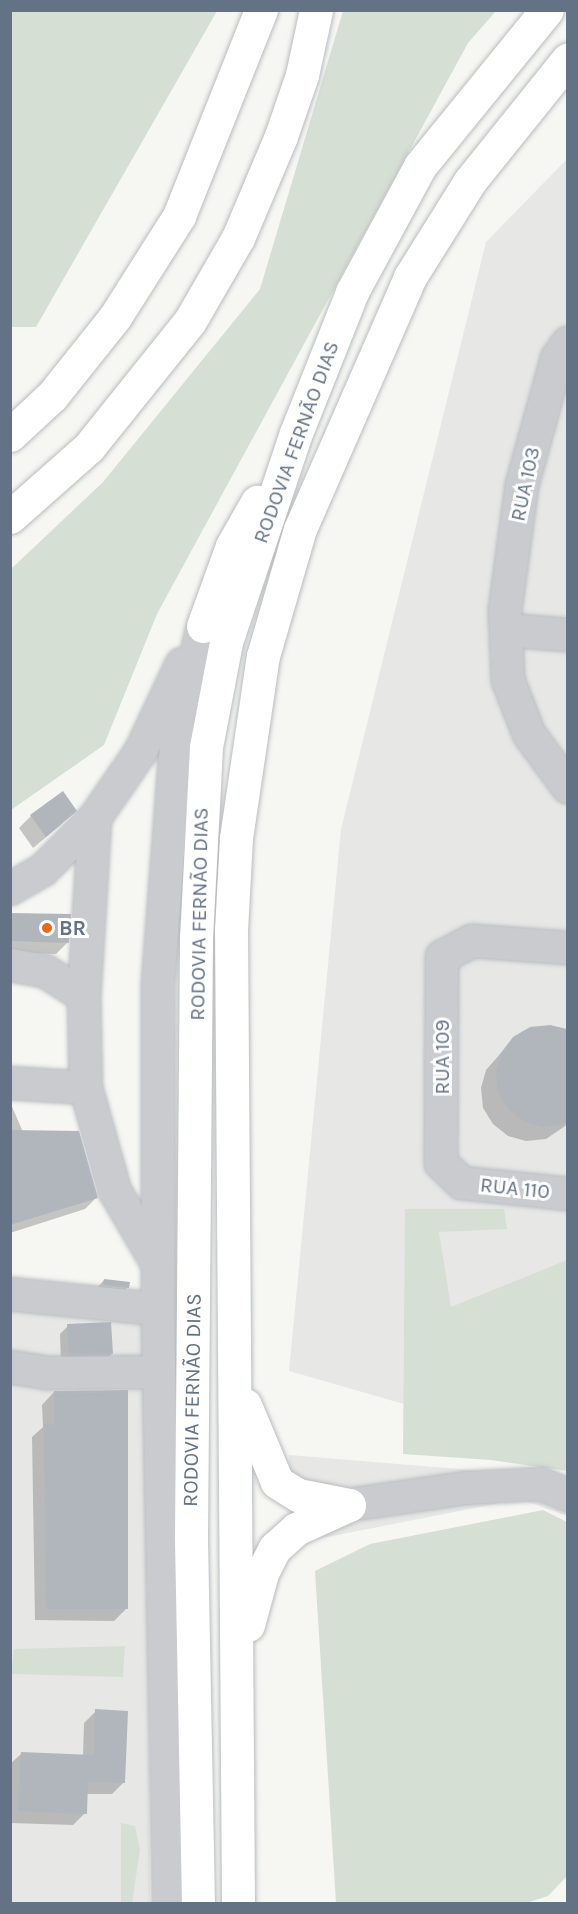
<!DOCTYPE html>
<meta charset="utf-8">
<style>
body{margin:0}
#map{position:relative;width:578px;height:1914px;overflow:hidden;background:#f6f7f3;font-family:Karla,sans-serif}
div>[style]{position:absolute}
[style*='--x']{left:calc(var(--x)*1px);top:calc(var(--y)*1px);width:calc(var(--w)*1px);rotate:calc(var(--a)*1deg)}
.built>*{inset:0;background:#e7e8e6}
.green>*{inset:0;background:#d6dfd4}
.shadow>*{inset:0;background:#0003}
.building>*{inset:0;background:#b1b6bd}
.roads{filter:drop-shadow(0 0 2px #b9bcc0) drop-shadow(0 0 2px #b9bcc0)}
.minor>*{height:32px;margin:-16px;padding:0 16px;transform-origin:16px;border-radius:16px;background:#c9cbcf}
.major>*{height:33px;margin:-16.5px;padding:0 16.5px;transform-origin:16.5px;border-radius:16.5px;background:#fff}
.highway>*{height:33px;margin:-16.5px;padding:0 16.5px;transform-origin:16.5px;border-radius:16.5px;background:#fff}
.dots>*{width:16px;height:16px;translate:-50% -50%;box-sizing:border-box;border:3px solid #fff;border-radius:50%}
span{translate:-50% -50%;white-space:nowrap;text-align:center;line-height:1.15;-webkit-text-stroke:6px #fff;paint-order:stroke}
.street-label{font-size:21px;color:#647286}
.poi-label{font-size:21px;color:#647286;font-weight:700}
.left{translate:0 -50%;text-align:left}
.frame{position:absolute;inset:0;border:12px solid #647286;pointer-events:none}
</style>
<div id="map">
<div class="built">
<div style="clip-path:polygon(567px 159px,567px 1451px,289px 1371px,341px 829px,486px 242px)"></div>
<div style="clip-path:polygon(10px 1306px,146px 1316px,150px 1903px,11px 1903px)"></div>
<div style="clip-path:polygon(289px 1455px,459px 1469px,567px 1484px,567px 1516px,520px 1499px,292px 1544px)"></div>
</div>
<div class="green">
<div style="clip-path:polygon(11px 10px,217px 11px,36px 327px,11px 327px)"></div>
<div style="clip-path:polygon(343px 11px,496px 11px,468px 43px,157px 614px,104px 745px,11px 810px,11px 569px,103px 482px,260px 289px)"></div>
<div style="clip-path:polygon(405px 1209px,504px 1209px,507px 1229px,439px 1232px,451px 1307px,567px 1260px,567px 1471px,491px 1460px,403px 1454px)"></div>
<div style="clip-path:polygon(543px 1510px,567px 1522px,567px 1876px,548px 1896px,526px 1903px,336px 1903px,315px 1571px,370px 1544px)"></div>
<div style="clip-path:polygon(125px 1646px,123px 1677px,11px 1674px,14px 1649px)"></div>
<div style="clip-path:polygon(121px 1823px,135px 1826px,140px 1850px,132px 1903px,121px 1903px)"></div>
</div>
<div class="shadow">
<div style="clip-path:polygon(31px 816px,63px 823px,33px 848px,19px 828px)"></div>
<div style="clip-path:polygon(10px 914px,68px 942px,56px 954px,10px 953px)"></div>
<div style="clip-path:polygon(550px 1026px,568px 1031px,568px 1124px,546px 1139px,526px 1141px,508px 1136px,493px 1124px,483px 1108px,481px 1088px,486px 1070px,514px 1038px)"></div>
<div style="clip-path:polygon(10px 1102px,23px 1132px,97px 1197px,85px 1209px,10px 1233px)"></div>
<div style="clip-path:polygon(104px 1280px,128px 1287px,120px 1296px,96px 1289px)"></div>
<div style="clip-path:polygon(68px 1326px,112px 1354px,103px 1362px,61px 1362px,60px 1334px)"></div>
<div style="clip-path:polygon(54px 1392px,127px 1608px,114px 1621px,35px 1620px,32px 1437px,43px 1427px,42px 1405px)"></div>
<div style="clip-path:polygon(96px 1711px,124px 1782px,112px 1794px,86px 1794px,85px 1813px,73px 1825px,10px 1823px,10px 1764px,21px 1754px,83px 1756px,84px 1723px)"></div>
</div>
<div class="building">
<div style="clip-path:polygon(63px 791px,77px 811px,46px 837px,30px 815px)"></div>
<div style="clip-path:polygon(10px 913px,71px 914px,69px 943px,10px 941px)"></div>
<div style="clip-path:polygon(550px 1025px,567px 1029px,567px 1123px,543px 1127px,524px 1121px,508px 1109px,498px 1092px,496px 1072px,501px 1053px,513px 1037px,530px 1027px)"></div>
<div style="clip-path:polygon(10px 1130px,79px 1131px,98px 1198px,10px 1225px)"></div>
<div style="clip-path:polygon(104px 1279px,130px 1282px,129px 1288px,103px 1285px)"></div>
<div style="clip-path:polygon(111px 1322px,113px 1354px,69px 1355px,67px 1324px)"></div>
<div style="clip-path:polygon(128px 1390px,128px 1609px,46px 1609px,44px 1424px,54px 1425px,54px 1391px)"></div>
<div style="clip-path:polygon(95px 1709px,128px 1711px,125px 1783px,88px 1782px,87px 1814px,18px 1811px,21px 1752px,94px 1755px)"></div>
</div>
<div class="roads">
<div class="minor">
<div style="--x:568;--y:343;--w:19;--a:125"></div>
<div style="--x:557;--y:359;--w:131;--a:105.5"></div>
<div style="--x:522;--y:485;--w:127;--a:97.7"></div>
<div style="--x:505;--y:611;--w:69;--a:87.5"></div>
<div style="--x:508;--y:680;--w:58;--a:68.7"></div>
<div style="--x:529;--y:734;--w:66;--a:53.7"></div>
<div style="--x:506;--y:630;--w:62;--a:4.6"></div>
<div style="--x:95;--y:818;--w:178;--a:93.5"></div>
<div style="--x:84;--y:996;--w:92;--a:88.8"></div>
<div style="--x:86;--y:1088;--w:107;--a:74.3"></div>
<div style="--x:115;--y:1191;--w:83;--a:59.7"></div>
<div style="--x:10;--y:889;--w:38;--a:-30"></div>
<div style="--x:43;--y:870;--w:74;--a:-45"></div>
<div style="--x:95;--y:818;--w:81;--a:-55.5"></div>
<div style="--x:141;--y:751;--w:96;--a:-64.8"></div>
<div style="--x:568;--y:948;--w:96;--a:-175.8"></div>
<div style="--x:472;--y:941;--w:34;--a:152"></div>
<div style="--x:442;--y:957;--w:206;--a:90.3"></div>
<div style="--x:441;--y:1163;--w:29;--a:44"></div>
<div style="--x:462;--y:1183;--w:107;--a:5.9"></div>
<div style="--x:10;--y:965;--w:36;--a:10"></div>
<div style="--x:45;--y:971;--w:46;--a:32.7"></div>
<div style="--x:10;--y:1083;--w:76;--a:3.8"></div>
<div style="--x:10;--y:1294;--w:149;--a:5.8"></div>
<div style="--x:10;--y:1367;--w:36;--a:9"></div>
<div style="--x:46;--y:1373;--w:113;--a:-0.5"></div>
<div style="--x:349;--y:1505;--w:118;--a:-8.3"></div>
<div style="--x:466;--y:1488;--w:75;--a:-3.1"></div>
<div style="--x:541;--y:1484;--w:29;--a:22"></div>
<div style="--x:169;--y:1904;--w:595;--a:-91.06"></div>
<div style="--x:158;--y:1309;--w:324;--a:-90"></div>
<div style="--x:158;--y:985;--w:242;--a:-85.7"></div>
<div style="--x:176;--y:744;--w:121;--a:-77.1"></div>
</div>
<div class="major">
<div style="--x:10;--y:435;--w:57;--a:-42.9"></div>
<div style="--x:52;--y:396;--w:101;--a:-51.4"></div>
<div style="--x:115;--y:317;--w:120;--a:-57.6"></div>
<div style="--x:179;--y:216;--w:222;--a:-68.3"></div>
<div style="--x:10;--y:517;--w:106;--a:-41.5"></div>
<div style="--x:89;--y:447;--w:161;--a:-51.3"></div>
<div style="--x:190;--y:321;--w:96;--a:-60"></div>
<div style="--x:238;--y:238;--w:111;--a:-67.1"></div>
<div style="--x:281;--y:136;--w:65;--a:-71"></div>
<div style="--x:302;--y:75;--w:66;--a:-77.8"></div>
</div>
<div class="highway">
<div style="--x:203;--y:626;--w:85;--a:-70.1"></div>
<div style="--x:232;--y:546;--w:51;--a:-60.4"></div>
<div style="--x:245;--y:1405;--w:83;--a:67.4"></div>
<div style="--x:277;--y:1482;--w:25;--a:32"></div>
<div style="--x:298;--y:1495;--w:52;--a:11.1"></div>
<div style="--x:248;--y:1625;--w:54;--a:-74.9"></div>
<div style="--x:262;--y:1573;--w:28;--a:-63"></div>
<div style="--x:275;--y:1548;--w:28;--a:-42"></div>
<div style="--x:296;--y:1529;--w:58;--a:-24.4"></div>
<div style="--x:198;--y:1904;--w:368;--a:-91.1"></div>
<div style="--x:191;--y:1536;--w:598;--a:-89.52"></div>
<div style="--x:196;--y:938;--w:191;--a:-87"></div>
<div style="--x:206;--y:747;--w:107;--a:-79.2"></div>
<div style="--x:226;--y:642;--w:220;--a:-71.5"></div>
<div style="--x:296;--y:433;--w:152;--a:-68.3"></div>
<div style="--x:352;--y:292;--w:143;--a:-61.6"></div>
<div style="--x:420;--y:166;--w:201;--a:-50.9"></div>
<div style="--x:238;--y:1904;--w:974;--a:-90.41"></div>
<div style="--x:231;--y:930;--w:92;--a:-86.9"></div>
<div style="--x:236;--y:838;--w:184;--a:-81.6"></div>
<div style="--x:263;--y:656;--w:132;--a:-73.8"></div>
<div style="--x:300;--y:529;--w:275;--a:-66.4"></div>
<div style="--x:410;--y:277;--w:113;--a:-58"></div>
<div style="--x:470;--y:181;--w:156;--a:-51.2"></div>
</div>
</div>
<div class="dots">
<div style="left:47px;top:928px;background:#ed671d"></div>
</div>
<div class="street-label">
<span style="left:296px;top:442px;rotate:-70deg">RODOVIA FERNÃO DIAS</span>
<span style="left:525px;top:484px;rotate:-78deg">RUA 103</span>
<span style="left:199px;top:914px;rotate:-89deg">RODOVIA FERNÃO DIAS</span>
<span style="left:442px;top:1057px;rotate:-90deg">RUA 109</span>
<span style="left:515px;top:1188px;rotate:6deg">RUA 110</span>
<span style="left:192px;top:1400px;rotate:-89deg">RODOVIA FERNÃO DIAS</span>
</div>
<div class="poi-label">
<span class="left" style="left:59px;top:928px">BR</span>
</div>
<div class="frame"></div>
</div>
